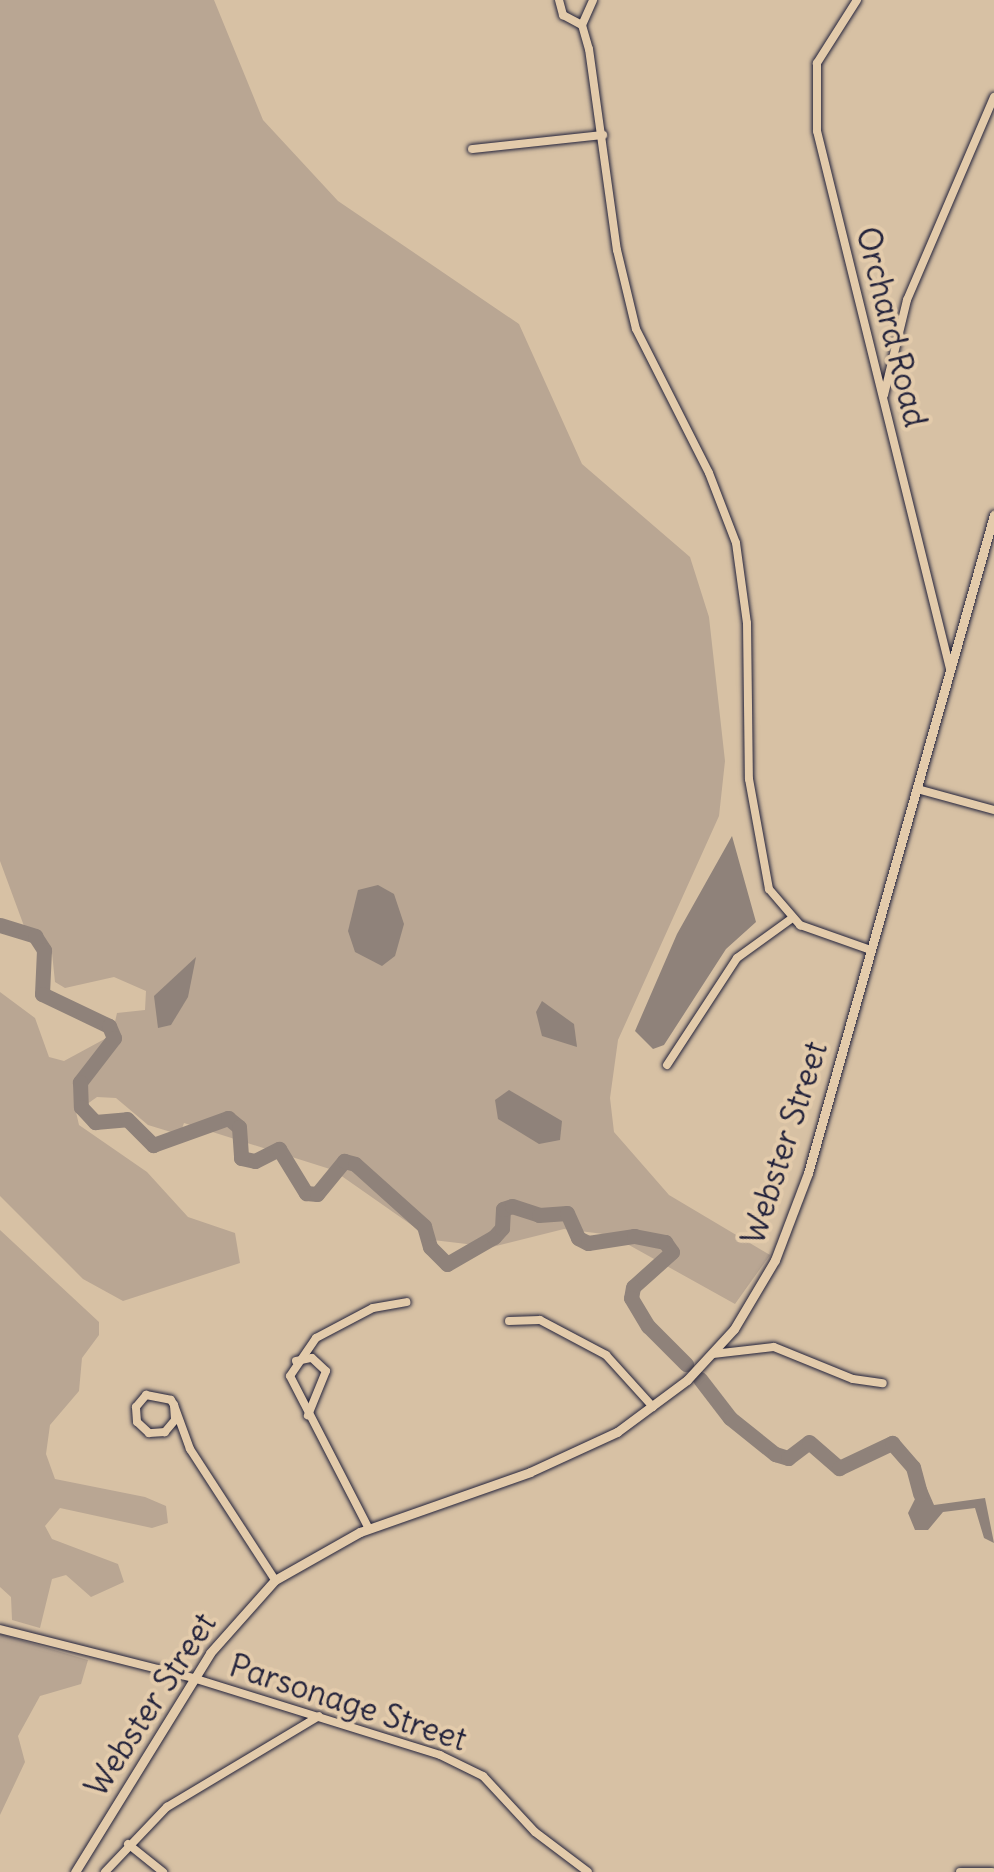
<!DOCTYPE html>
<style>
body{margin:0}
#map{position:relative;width:994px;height:1872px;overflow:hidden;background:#d7c1a4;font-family:Delius,sans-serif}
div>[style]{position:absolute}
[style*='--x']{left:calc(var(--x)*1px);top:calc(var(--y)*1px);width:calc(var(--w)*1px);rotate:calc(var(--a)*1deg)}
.green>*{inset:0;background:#b9a693}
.water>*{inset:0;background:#8f827a}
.river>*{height:15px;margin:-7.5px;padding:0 7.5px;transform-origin:7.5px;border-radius:7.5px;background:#8f827a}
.roads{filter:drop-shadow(0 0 2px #22223b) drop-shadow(0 0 2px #22223b)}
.minor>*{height:8px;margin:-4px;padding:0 4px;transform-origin:4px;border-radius:4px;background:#e3cbab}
.tertiary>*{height:9px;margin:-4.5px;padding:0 4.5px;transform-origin:4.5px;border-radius:4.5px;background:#e3cbab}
span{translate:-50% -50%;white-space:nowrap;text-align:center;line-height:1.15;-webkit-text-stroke:8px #e3cbab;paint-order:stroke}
.street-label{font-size:32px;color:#22223b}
</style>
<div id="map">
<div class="green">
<div style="clip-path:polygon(0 0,214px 0,263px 120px,338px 201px,519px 324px,582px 464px,690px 557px,709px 617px,725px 761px,719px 816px,618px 1040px,610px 1098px,614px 1132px,669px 1195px,770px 1255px,735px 1304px,611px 1235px,564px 1229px,492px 1247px,433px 1240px,333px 1170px,184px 1123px,180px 1134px,171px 1132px,148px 1125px,116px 1098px,97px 1097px,76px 1112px,79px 1125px,147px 1172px,188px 1217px,235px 1233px,240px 1263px,123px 1301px,83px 1279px,0 1196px,0 992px,35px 1018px,49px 1057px,64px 1061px,112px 1035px,117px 1013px,145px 1010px,146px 991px,114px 977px,65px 988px,55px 982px,52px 953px,24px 926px,0 861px)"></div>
<div style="clip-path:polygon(0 1230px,99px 1322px,99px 1335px,82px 1358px,79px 1391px,50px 1425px,46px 1454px,55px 1479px,145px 1497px,166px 1506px,168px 1523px,152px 1528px,60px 1508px,45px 1526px,52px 1539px,118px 1564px,124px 1582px,91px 1597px,66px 1575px,52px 1579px,40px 1628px,12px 1620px,11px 1597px,0 1587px)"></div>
<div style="clip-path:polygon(0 1634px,88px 1660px,81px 1684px,40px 1696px,18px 1736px,25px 1762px,0 1815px)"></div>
</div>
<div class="water">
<div style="clip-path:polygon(732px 836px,756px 922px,726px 949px,664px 1045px,653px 1049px,635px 1031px,677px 934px)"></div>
<div style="clip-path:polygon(378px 885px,394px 894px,404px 924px,395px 956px,382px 966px,355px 952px,348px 931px,358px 890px)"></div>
<div style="clip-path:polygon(196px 957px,188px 997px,171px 1025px,158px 1028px,154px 996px)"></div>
<div style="clip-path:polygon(542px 1001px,574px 1024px,577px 1047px,542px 1036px,536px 1012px)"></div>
<div style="clip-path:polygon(509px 1090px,562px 1121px,560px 1140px,539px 1144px,498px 1119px,495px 1100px)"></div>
<div style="clip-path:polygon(914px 1478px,924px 1482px,934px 1505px,985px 1498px,994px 1543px,984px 1538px,975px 1508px,943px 1512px,928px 1530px,915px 1530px,908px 1513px,916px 1497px)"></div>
</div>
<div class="river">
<div style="--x:0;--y:925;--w:37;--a:17"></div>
<div style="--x:35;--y:936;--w:17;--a:57"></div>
<div style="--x:44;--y:950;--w:44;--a:92.6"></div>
<div style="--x:42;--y:994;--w:74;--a:25.5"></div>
<div style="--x:109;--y:1026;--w:13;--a:67"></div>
<div style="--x:114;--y:1038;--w:56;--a:127.7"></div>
<div style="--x:80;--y:1082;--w:25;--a:88"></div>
<div style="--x:81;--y:1107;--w:21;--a:47"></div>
<div style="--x:95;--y:1122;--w:32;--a:-5"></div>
<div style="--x:127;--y:1119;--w:37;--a:45"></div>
<div style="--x:153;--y:1145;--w:80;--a:-19.8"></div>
<div style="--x:228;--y:1118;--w:14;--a:39"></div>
<div style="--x:239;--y:1127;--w:31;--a:86"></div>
<div style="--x:241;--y:1158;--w:14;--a:12"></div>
<div style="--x:255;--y:1161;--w:27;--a:-27"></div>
<div style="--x:279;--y:1149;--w:52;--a:58.5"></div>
<div style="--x:306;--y:1193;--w:11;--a:5"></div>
<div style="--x:317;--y:1194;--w:43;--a:-50.7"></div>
<div style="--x:344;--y:1161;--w:11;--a:15"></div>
<div style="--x:355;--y:1164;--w:93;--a:41.9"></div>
<div style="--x:424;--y:1226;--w:22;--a:74"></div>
<div style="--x:430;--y:1247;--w:24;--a:45"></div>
<div style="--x:447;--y:1264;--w:54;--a:-29.9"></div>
<div style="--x:494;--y:1237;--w:12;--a:-48"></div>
<div style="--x:502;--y:1228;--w:19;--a:-87"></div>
<div style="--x:503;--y:1209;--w:9;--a:-18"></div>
<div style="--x:512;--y:1206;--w:28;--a:18"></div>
<div style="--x:539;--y:1215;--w:28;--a:-4"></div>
<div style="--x:567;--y:1213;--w:27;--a:66"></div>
<div style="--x:578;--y:1238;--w:11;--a:27"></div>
<div style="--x:588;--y:1243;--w:47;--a:-8.7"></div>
<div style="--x:634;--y:1236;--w:32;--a:11"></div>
<div style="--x:665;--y:1242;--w:12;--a:55"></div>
<div style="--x:672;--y:1252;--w:52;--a:138.1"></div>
<div style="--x:633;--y:1287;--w:11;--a:100"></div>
<div style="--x:631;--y:1298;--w:33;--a:59"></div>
<div style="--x:648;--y:1326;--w:54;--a:45"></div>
<div style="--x:700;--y:1379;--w:49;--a:52.4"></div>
<div style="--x:730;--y:1418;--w:58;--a:38.7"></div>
<div style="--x:775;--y:1454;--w:14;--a:17"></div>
<div style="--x:788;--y:1458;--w:26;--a:-37"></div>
<div style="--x:809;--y:1442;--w:40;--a:41"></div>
<div style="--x:839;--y:1468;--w:59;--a:-25.3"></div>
<div style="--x:892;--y:1443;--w:32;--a:49"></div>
<div style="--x:913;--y:1467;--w:28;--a:75"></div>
</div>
<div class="roads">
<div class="minor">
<div style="--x:559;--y:0;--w:16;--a:75"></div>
<div style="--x:563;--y:15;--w:21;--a:28"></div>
<div style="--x:582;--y:25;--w:25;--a:74"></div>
<div style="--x:589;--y:49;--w:203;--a:82.1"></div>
<div style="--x:617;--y:250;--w:81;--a:76.5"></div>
<div style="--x:636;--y:329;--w:161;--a:63.1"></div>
<div style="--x:709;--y:473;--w:75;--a:68.9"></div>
<div style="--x:736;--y:543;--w:81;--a:82.2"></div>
<div style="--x:747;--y:623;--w:156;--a:89.3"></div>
<div style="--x:749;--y:779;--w:112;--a:79.7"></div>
<div style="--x:769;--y:889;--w:48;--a:49.3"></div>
<div style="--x:800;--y:925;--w:75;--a:19.4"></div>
<div style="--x:857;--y:0;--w:75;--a:122.4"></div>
<div style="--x:817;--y:63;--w:68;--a:90"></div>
<div style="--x:817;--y:131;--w:554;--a:76.11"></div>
<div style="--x:582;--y:25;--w:27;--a:-66"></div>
<div style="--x:472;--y:149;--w:132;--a:-6.1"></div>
<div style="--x:884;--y:395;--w:98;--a:-76.4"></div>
<div style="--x:907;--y:300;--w:221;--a:-66.8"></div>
<div style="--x:917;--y:789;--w:80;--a:15.3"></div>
<div style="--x:667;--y:1065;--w:128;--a:-56.8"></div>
<div style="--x:737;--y:958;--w:67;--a:-35.8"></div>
<div style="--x:509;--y:1321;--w:31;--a:-2"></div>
<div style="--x:540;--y:1320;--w:75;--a:27.9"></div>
<div style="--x:606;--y:1355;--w:70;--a:47.9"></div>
<div style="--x:713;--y:1354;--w:61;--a:-6.5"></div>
<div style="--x:774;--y:1347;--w:85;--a:22.1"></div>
<div style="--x:853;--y:1379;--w:30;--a:8"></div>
<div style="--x:296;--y:1361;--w:16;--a:-11"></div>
<div style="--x:312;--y:1358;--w:19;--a:43"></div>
<div style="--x:326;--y:1371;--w:48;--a:112.2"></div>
<div style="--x:174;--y:1405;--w:15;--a:86"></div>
<div style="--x:175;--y:1420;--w:16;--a:130"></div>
<div style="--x:165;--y:1432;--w:16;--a:176"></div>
<div style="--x:149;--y:1433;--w:16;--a:-137"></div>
<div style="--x:137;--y:1422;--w:15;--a:-94"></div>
<div style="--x:136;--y:1407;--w:16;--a:-50"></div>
<div style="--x:146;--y:1395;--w:25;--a:11"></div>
<div style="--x:171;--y:1400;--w:6;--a:59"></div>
<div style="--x:174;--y:1405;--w:47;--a:70"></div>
<div style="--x:190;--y:1449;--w:156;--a:57"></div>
<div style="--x:369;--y:1529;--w:172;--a:-117.3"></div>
<div style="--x:290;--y:1376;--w:46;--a:-55.6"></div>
<div style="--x:316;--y:1338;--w:64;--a:-27.8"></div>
<div style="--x:373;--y:1308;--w:34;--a:-10"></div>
<div style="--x:0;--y:1629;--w:199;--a:14.2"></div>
<div style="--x:193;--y:1678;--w:259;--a:17.3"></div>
<div style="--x:440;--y:1755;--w:48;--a:26"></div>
<div style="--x:483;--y:1776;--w:76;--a:47.1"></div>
<div style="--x:535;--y:1832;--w:66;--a:37"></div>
<div style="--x:128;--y:1844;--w:45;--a:38.7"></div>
<div style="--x:105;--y:1872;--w:90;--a:-46.4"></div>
<div style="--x:167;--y:1807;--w:177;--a:-30.9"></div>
<div style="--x:960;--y:1872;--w:32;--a:0"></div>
</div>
<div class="tertiary">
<div style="--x:75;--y:1872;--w:257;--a:-58.3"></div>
<div style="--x:210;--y:1653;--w:98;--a:-48.3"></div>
<div style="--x:275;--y:1580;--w:98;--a:-29.5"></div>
<div style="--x:360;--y:1532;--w:180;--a:-19.4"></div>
<div style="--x:530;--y:1472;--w:96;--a:-24.7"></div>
<div style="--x:617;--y:1432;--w:87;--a:-36.6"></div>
<div style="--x:687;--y:1380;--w:69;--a:-47.3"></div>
<div style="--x:734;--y:1329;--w:80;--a:-59.3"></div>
<div style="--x:775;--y:1260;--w:93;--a:-69.2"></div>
<div style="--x:808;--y:1173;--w:684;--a:-74.22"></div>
</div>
</div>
<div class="street-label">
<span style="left:891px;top:327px;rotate:76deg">Orchard Road</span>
<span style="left:785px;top:1143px;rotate:-72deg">Webster Street</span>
<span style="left:348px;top:1703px;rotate:18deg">Parsonage Street</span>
<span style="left:151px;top:1705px;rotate:-57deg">Webster Street</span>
</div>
</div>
